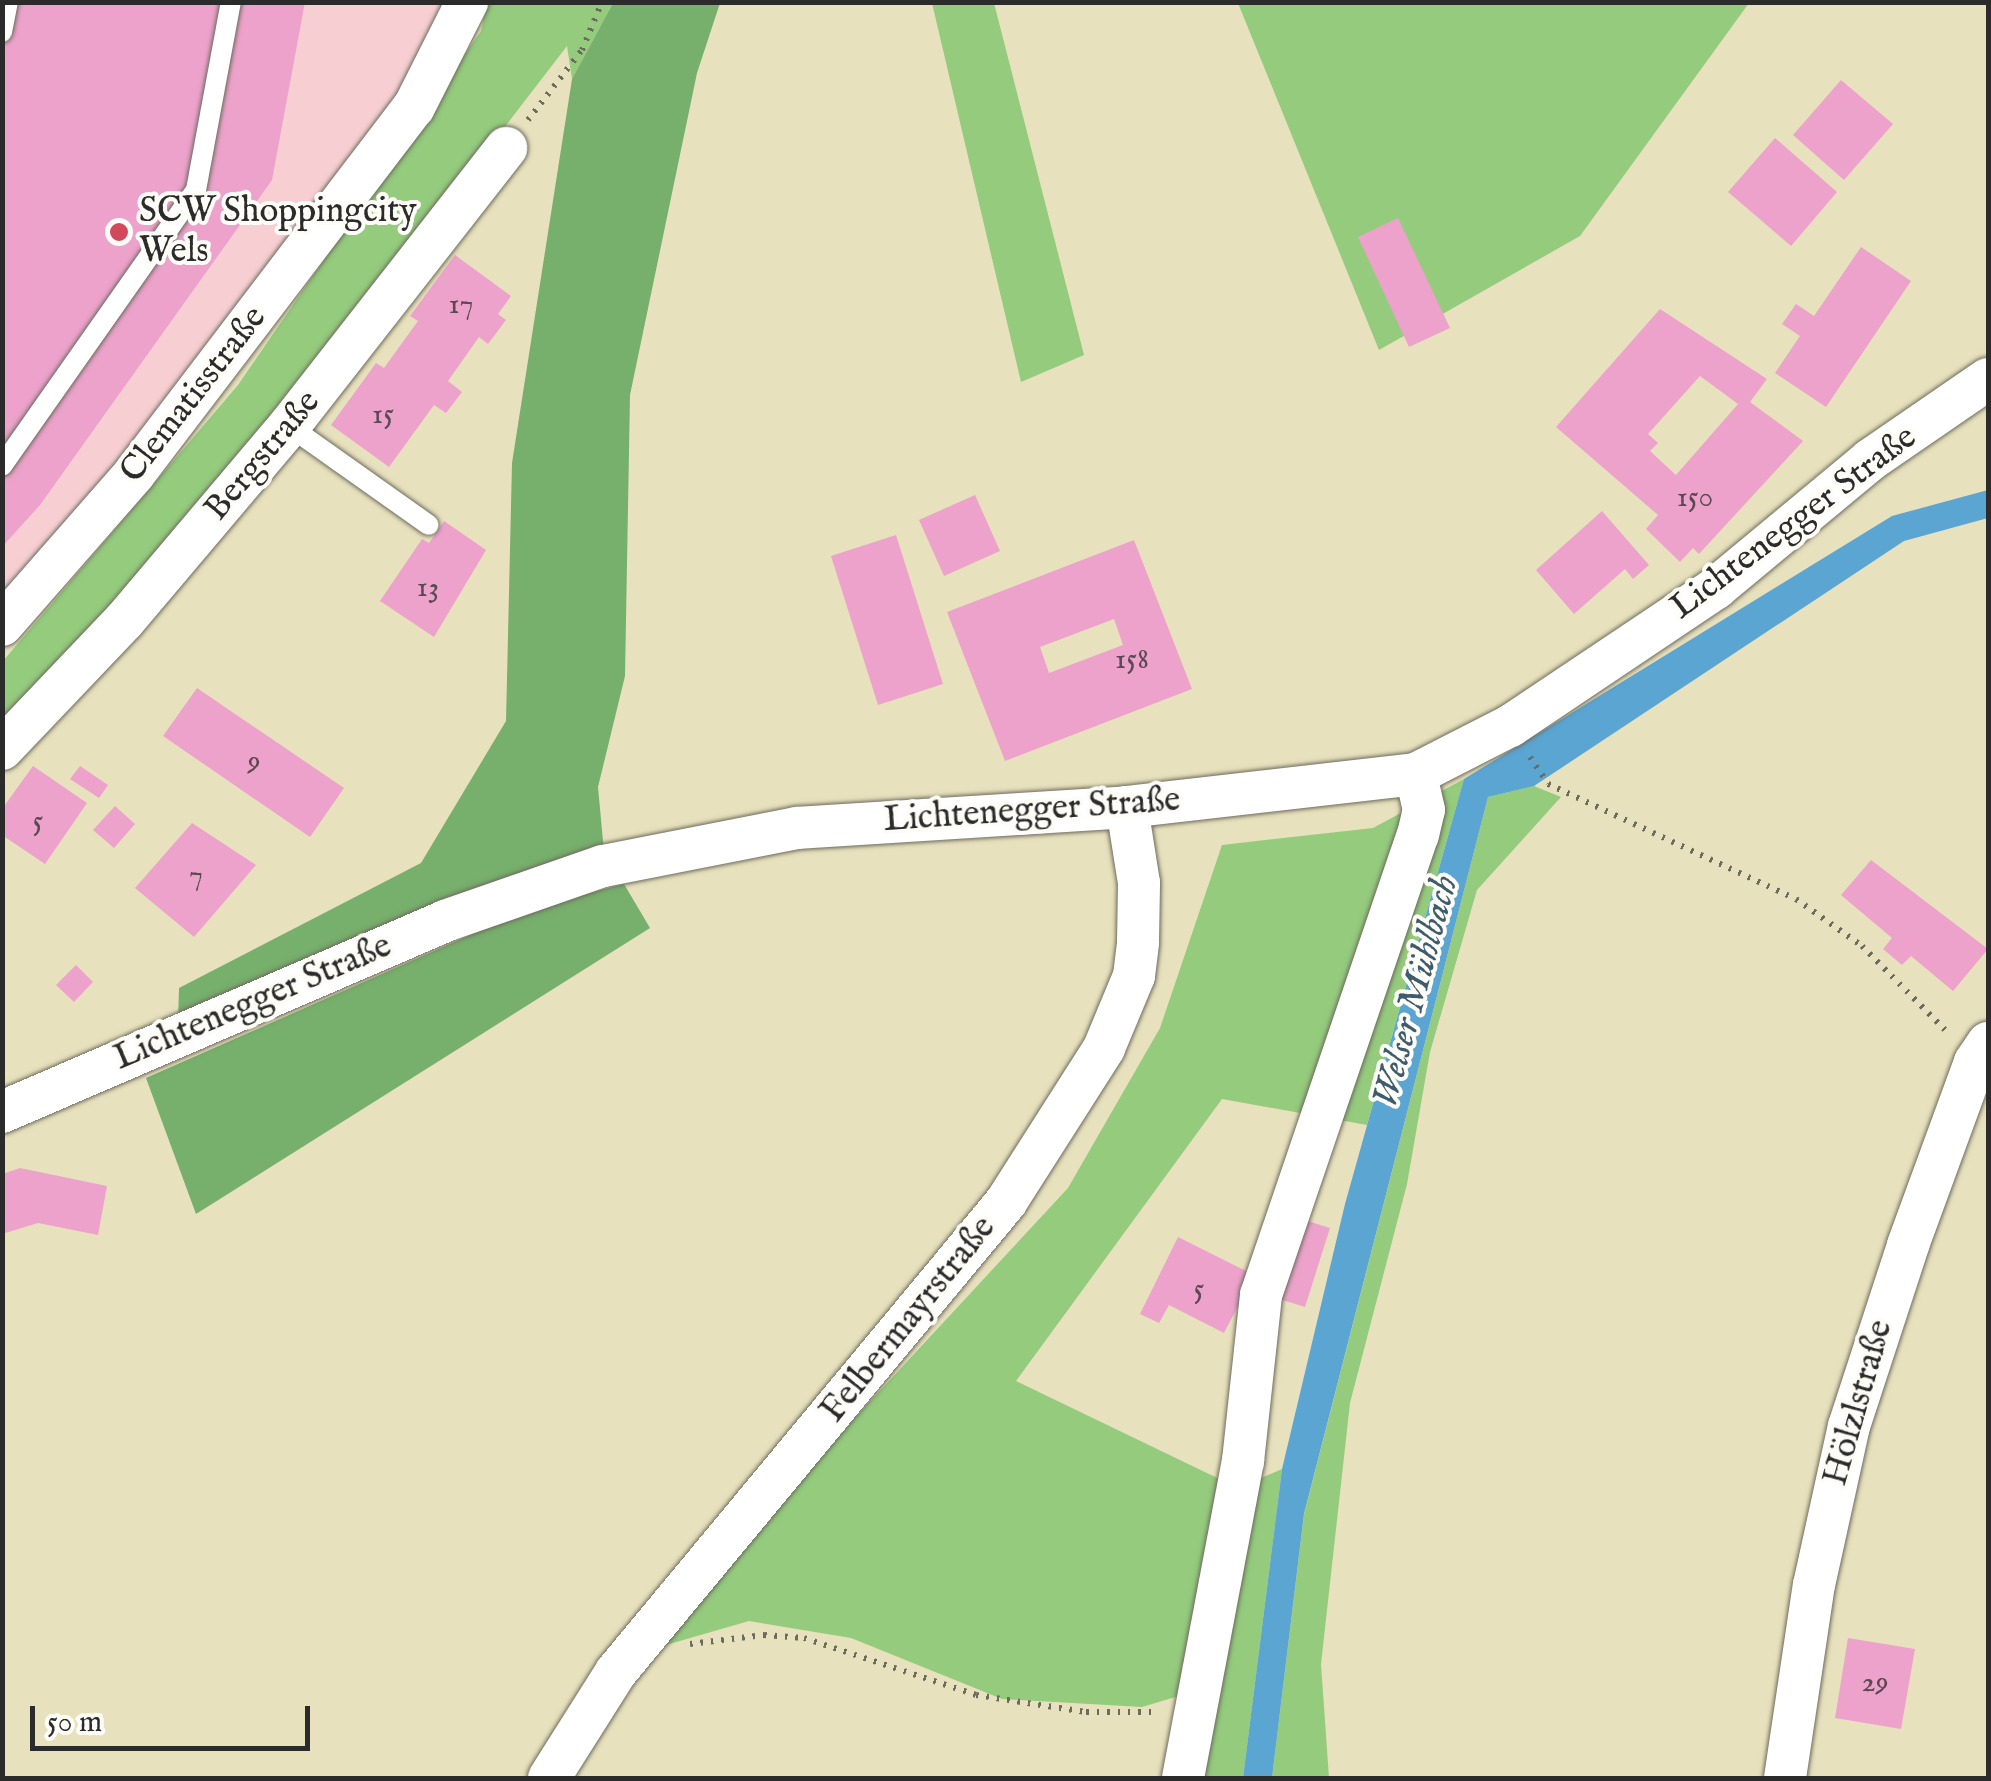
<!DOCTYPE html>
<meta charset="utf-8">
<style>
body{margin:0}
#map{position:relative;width:1991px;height:1781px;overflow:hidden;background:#e8e1bd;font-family:"IM FELL English",serif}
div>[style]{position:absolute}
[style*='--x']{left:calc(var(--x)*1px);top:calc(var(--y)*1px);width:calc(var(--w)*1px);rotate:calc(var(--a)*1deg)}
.built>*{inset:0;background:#f7cfd3}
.green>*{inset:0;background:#94cb7d}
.forest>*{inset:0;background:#77af6c}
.water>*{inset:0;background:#5ba5d3}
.building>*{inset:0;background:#eda2cb}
.path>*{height:6px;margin-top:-3px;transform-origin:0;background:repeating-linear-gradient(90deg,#6d6b5e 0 2.5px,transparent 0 10.5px)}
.roads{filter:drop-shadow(0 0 2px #6d6b5e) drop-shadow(0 0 2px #6d6b5e)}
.lane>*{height:20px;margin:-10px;padding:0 10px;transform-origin:10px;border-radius:10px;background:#fff}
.street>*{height:42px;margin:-21px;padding:0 21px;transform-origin:21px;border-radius:21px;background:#fff}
.dots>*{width:28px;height:28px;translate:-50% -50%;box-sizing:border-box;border:5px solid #fdfcf7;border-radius:50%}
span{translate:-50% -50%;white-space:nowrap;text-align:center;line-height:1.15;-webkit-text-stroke:8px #fdfcf7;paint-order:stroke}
.number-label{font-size:30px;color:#5c4953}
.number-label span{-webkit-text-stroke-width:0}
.poi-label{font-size:35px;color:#2b2b2b}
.left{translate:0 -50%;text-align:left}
.street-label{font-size:35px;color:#2b2b2b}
.water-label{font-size:38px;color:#3e5c6e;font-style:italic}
.frame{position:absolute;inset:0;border:5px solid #2b2b2b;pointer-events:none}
.scale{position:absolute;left:30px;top:1706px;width:280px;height:45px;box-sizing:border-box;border:5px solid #2b2b2b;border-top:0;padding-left:12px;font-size:30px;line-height:35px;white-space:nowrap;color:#2b2b2b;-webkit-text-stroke:8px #fdfcf7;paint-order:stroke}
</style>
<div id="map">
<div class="built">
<div style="clip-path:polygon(3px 3px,447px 3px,427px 61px,129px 452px,3px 598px)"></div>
</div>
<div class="green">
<div style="clip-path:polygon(487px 3px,613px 3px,572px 79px,567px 46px,248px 461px,3px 734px,3px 661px,238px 385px,481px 31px)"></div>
<div style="clip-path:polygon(932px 3px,994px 3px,1084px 355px,1021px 382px)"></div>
<div style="clip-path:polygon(1238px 3px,1749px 3px,1580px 236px,1379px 350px)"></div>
<div style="clip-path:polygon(1464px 779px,1367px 1125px,1222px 1099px,1016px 1381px,1238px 1488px,1282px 1469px,1243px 1778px,1198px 1778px,1212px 1686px,1142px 1707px,1002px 1699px,851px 1638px,749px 1621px,659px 1647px,852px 1421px,1068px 1188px,1160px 1028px,1222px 845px,1373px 828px)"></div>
<div style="clip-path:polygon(1534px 786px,1561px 797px,1477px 890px,1430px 1052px,1407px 1184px,1350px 1403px,1321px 1664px,1329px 1778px,1272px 1778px,1304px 1515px,1488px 797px)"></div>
</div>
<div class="forest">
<div style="clip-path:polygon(613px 3px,720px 3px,697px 73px,630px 395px,625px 676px,598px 787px,604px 852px,178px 1022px,179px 988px,421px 863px,506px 721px,512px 463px,572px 79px)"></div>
<div style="clip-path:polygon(624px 884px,650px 928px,196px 1214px,146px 1078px,534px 907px)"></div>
</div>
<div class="water">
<div style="clip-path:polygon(1988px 490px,1988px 518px,1904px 541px,1534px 786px,1488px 797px,1304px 1514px,1272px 1778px,1243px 1778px,1282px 1469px,1345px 1204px,1464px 779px,1892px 516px)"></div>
</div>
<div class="building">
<div style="clip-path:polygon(2px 2px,305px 2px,272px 180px,40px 505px,2px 547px)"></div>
<div style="clip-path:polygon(1841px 80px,1893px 124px,1844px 180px,1793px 135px)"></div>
<div style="clip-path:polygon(1775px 138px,1837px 192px,1791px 246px,1728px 192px)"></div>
<div style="clip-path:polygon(1398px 218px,1450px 328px,1409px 347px,1358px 237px)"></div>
<div style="clip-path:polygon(1861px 247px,1911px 281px,1826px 407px,1775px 373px,1800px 336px,1782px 324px,1796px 304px,1814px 316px)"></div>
<div style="clip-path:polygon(455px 255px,511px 296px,498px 314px,506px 320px,488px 344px,479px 337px,448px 381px,462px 392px,446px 413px,434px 405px,389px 467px,331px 425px,376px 363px,384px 368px,418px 321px,410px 316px)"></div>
<div style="clip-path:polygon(evenodd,1660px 309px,1767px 379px,1750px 402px,1803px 441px,1699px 554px,1693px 548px,1680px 562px,1646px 529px,1658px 515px,1556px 427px,1660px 309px,1700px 376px,1738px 404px,1676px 475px,1650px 451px,1658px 443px,1648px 434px,1700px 376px)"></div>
<div style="clip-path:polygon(975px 495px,1000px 551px,944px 576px,919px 520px)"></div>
<div style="clip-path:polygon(1602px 511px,1649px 565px,1633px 579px,1625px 569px,1574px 614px,1536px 570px)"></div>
<div style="clip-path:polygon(444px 521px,486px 550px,434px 637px,380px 601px,422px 539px,429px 543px)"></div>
<div style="clip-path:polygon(896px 535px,943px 684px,878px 705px,831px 556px)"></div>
<div style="clip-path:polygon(evenodd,1134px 540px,1192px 689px,1005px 761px,947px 612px,1134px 540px,1114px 619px,1123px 645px,1049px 673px,1040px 647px,1114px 619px)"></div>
<div style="clip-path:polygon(197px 688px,344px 788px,310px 837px,163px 736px)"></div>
<div style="clip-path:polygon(33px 766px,87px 803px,45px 864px,2px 835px,2px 809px)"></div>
<div style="clip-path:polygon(80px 766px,108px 785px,99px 798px,70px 779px)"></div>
<div style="clip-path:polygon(115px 806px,135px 824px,114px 848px,93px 830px)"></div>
<div style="clip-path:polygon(192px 823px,256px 865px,194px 937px,135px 888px)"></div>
<div style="clip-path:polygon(1871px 860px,1988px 949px,1953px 991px,1911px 956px,1902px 965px,1883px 949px,1892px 938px,1841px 895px)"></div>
<div style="clip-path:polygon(76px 965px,93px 982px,74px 1002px,56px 985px)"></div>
<div style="clip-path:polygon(20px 1168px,107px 1186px,98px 1235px,38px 1223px,2px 1234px,2px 1174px)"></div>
<div style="clip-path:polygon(1298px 1218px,1330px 1228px,1305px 1307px,1273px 1297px)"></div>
<div style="clip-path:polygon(1178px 1237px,1254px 1275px,1224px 1333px,1169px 1305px,1159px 1323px,1140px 1314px)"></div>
<div style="clip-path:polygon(1848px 1638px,1915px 1649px,1901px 1729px,1835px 1718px)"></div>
</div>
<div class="path">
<div style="--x:528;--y:120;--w:88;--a:-52.4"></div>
<div style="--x:582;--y:50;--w:52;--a:-67.4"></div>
<div style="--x:1530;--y:757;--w:32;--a:56"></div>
<div style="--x:1548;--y:784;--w:273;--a:24.9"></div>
<div style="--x:1796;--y:899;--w:81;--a:35.5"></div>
<div style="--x:1862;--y:946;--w:121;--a:45.3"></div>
<div style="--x:690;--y:1644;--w:75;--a:-6.9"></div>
<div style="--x:764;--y:1635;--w:40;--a:4.3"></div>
<div style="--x:804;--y:1638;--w:181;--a:18.3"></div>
<div style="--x:976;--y:1695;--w:111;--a:8.8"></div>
<div style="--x:1086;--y:1712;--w:69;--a:0"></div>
</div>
<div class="roads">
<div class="lane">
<div style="--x:2;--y:32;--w:31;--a:-79"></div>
<div style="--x:289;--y:426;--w:171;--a:35.3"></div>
<div style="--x:2;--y:466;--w:337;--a:-54.9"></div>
<div style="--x:196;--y:190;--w:191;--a:-79.5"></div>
</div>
<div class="street">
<div style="--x:2;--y:625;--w:201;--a:-48.8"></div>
<div style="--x:134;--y:474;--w:462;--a:-52.7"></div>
<div style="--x:414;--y:107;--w:118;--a:-63.2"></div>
<div style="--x:2;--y:749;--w:177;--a:-46.4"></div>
<div style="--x:124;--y:621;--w:255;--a:-49.8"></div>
<div style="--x:289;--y:426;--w:353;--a:-52"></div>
<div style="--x:2;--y:1112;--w:482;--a:-23.3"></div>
<div style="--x:445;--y:921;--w:167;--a:-19.2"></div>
<div style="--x:603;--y:866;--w:198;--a:-11.1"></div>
<div style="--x:797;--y:828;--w:331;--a:-3.6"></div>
<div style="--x:1127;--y:807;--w:291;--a:-6.5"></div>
<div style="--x:1416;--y:774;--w:106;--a:-27.1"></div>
<div style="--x:1510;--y:726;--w:248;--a:-33.8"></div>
<div style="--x:1716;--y:588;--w:200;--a:-39.7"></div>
<div style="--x:1870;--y:460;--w:143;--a:-34.5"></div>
<div style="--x:549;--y:1778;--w:125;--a:-57.7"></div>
<div style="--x:616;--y:1672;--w:611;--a:-50.31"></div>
<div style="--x:1006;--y:1202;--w:183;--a:-57.5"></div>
<div style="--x:1104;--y:1048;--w:78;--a:-67.4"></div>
<div style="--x:1134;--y:976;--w:34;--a:-83"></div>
<div style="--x:1138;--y:942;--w:59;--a:-89"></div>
<div style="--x:1139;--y:883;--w:77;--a:-99"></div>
<div style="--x:1183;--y:1778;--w:323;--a:-79.3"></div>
<div style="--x:1243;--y:1461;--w:167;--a:-83.8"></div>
<div style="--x:1261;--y:1295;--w:486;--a:-71.2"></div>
<div style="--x:1418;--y:835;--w:26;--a:-77"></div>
<div style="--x:1424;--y:810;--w:37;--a:-103"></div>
<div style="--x:1785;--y:1778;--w:195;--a:-81.5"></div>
<div style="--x:1814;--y:1585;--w:163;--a:-77.6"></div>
<div style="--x:1849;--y:1426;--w:190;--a:-71.9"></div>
<div style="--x:1908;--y:1245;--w:195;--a:-69.9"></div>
<div style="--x:1975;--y:1062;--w:23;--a:-56"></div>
</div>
</div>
<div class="dots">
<div style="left:119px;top:232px;background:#d1495b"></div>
</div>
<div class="number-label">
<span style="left:461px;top:305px">17</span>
<span style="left:383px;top:415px">15</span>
<span style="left:1695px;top:498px">150</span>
<span style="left:428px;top:588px">13</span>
<span style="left:1132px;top:660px">158</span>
<span style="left:254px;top:762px">9</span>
<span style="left:38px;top:822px">5</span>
<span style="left:196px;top:876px">7</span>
<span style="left:1199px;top:1290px">5</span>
<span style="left:1875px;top:1683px">29</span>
</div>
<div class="poi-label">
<span class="left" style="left:139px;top:232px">SCW Shoppingcity<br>Wels</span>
</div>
<div class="street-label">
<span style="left:194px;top:395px;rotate:-52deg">Clematisstraße</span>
<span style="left:263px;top:456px;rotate:-50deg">Bergstraße</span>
<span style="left:1794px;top:523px;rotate:-37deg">Lichtenegger Straße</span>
<span style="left:1032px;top:811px;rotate:-4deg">Lichtenegger Straße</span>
<span style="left:253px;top:1003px;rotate:-23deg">Lichtenegger Straße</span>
<span style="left:909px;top:1320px;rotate:-51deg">Felbermayrstraße</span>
<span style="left:1859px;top:1403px;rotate:-74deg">Hölzlstraße</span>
</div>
<div class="water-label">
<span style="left:1417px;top:992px;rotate:-75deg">Welser Mühlbach</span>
</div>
<div class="frame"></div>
<div class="scale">50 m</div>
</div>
